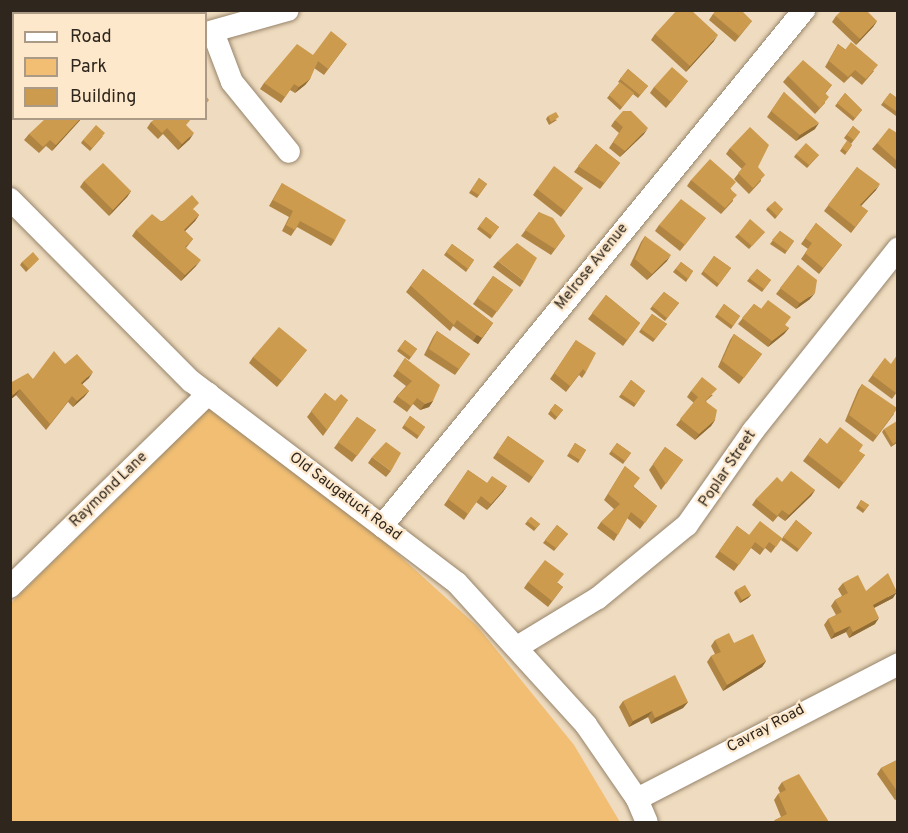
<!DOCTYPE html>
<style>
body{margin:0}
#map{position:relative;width:908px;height:833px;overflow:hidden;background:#efdbbf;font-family:Overpass,sans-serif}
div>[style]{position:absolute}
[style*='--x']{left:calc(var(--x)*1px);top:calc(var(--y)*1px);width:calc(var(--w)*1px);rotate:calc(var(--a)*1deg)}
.green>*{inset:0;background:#f1be73}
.roads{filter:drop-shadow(0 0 2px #96846a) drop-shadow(0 0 2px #96846a)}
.street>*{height:22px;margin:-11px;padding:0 11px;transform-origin:11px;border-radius:11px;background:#fff}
.wall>*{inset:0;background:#b08543}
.shaded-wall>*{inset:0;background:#906c37}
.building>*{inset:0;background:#cd9b4e}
span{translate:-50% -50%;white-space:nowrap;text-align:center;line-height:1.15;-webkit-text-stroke:4.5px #fde8cc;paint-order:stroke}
.street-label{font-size:15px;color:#2f271d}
.frame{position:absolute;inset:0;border:12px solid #2f271d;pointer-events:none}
.legend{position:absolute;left:12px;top:12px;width:195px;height:108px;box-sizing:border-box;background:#fde8cc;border:2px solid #ab9b86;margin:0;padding:8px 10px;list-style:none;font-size:18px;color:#2f271d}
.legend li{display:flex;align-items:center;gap:12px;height:30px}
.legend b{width:30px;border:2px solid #ab9b86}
</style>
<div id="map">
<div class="green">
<div style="clip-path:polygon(209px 408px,380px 538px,477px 626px,574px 745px,620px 822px,11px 822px,11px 603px)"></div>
</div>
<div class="roads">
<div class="street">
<div style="--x:10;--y:29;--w:7;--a:-56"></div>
<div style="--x:213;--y:32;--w:53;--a:69.2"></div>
<div style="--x:232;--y:82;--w:90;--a:50.8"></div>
<div style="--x:206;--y:33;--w:85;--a:-15.7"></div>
<div style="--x:10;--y:91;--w:4;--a:-14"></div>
<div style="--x:10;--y:199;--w:257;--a:45.2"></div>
<div style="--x:191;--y:381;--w:334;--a:37.2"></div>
<div style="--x:457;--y:583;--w:192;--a:47.7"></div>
<div style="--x:586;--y:725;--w:90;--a:55.4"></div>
<div style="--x:637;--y:799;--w:25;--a:67"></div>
<div style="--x:382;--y:526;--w:667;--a:-50.72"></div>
<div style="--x:10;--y:587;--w:277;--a:-44.3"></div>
<div style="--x:519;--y:646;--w:92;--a:-31.3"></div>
<div style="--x:598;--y:598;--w:115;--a:-39.4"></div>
<div style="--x:687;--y:525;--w:115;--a:-54.9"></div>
<div style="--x:753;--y:431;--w:233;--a:-51.5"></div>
<div style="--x:637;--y:799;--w:294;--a:-27.3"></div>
</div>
</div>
<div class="wall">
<div style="clip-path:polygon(713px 14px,752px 21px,735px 42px,709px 20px)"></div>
<div style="clip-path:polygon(836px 16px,877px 21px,873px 27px,856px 45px,832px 22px)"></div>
<div style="clip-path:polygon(655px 34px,714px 41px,686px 72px,651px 40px)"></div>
<div style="clip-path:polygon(347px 44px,324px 75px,314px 68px,310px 79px,305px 85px,295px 93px,290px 90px,281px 103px,260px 89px,264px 83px,313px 55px)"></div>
<div style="clip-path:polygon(838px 44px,874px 71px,862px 85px,851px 76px,844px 83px,825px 67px)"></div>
<div style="clip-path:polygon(628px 69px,648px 86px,638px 98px,633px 94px,620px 110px,607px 98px,620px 83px,618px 82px)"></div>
<div style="clip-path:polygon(788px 76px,832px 85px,825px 94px,825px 103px,815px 114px,783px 82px)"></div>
<div style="clip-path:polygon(688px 81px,666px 108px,650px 93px,654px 87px)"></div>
<div style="clip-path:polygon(784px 92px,815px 129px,796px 141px,767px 117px)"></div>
<div style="clip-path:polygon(845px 93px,862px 110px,853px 121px,835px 106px)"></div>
<div style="clip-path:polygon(890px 93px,897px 98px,897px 114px,896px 116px,881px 105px)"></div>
<div style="clip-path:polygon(548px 116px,557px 120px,549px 125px,546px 119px)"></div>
<div style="clip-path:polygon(82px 118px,52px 151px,46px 146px,39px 153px,24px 140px,29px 134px)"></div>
<div style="clip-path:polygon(615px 120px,644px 134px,620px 157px,609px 148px,619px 133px,611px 126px)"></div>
<div style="clip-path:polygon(151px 122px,187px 126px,190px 139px,178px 150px,163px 134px,158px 139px,147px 128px)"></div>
<div style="clip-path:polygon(853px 126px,860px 132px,851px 144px,844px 138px)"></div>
<div style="clip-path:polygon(897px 133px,897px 170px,872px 149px,877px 143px)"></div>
<div style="clip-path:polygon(103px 136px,90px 151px,81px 143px,83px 140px)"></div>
<div style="clip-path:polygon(847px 141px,852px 145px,845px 155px,840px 151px)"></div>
<div style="clip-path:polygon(596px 144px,620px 163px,600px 189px,574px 172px)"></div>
<div style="clip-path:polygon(730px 148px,758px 167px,761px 181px,749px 194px,734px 179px,742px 169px,726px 154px)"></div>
<div style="clip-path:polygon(796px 154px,819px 155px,807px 168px,794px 157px)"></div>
<div style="clip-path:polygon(857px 167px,876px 190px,861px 206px,868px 211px,851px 233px,824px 211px)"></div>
<div style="clip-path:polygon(479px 178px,487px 184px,477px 198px,469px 193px)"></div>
<div style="clip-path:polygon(691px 180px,731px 189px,733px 201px,721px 214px,687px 186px)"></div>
<div style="clip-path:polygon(84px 181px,131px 191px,127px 197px,109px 216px,80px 187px)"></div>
<div style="clip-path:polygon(282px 183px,335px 240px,331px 246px,297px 227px,291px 236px,282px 231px,289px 217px,269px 206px)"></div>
<div style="clip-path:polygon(583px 188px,561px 217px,533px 195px,537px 189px)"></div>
<div style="clip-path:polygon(768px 207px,783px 209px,775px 219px,766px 210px)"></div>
<div style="clip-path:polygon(194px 210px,199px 215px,195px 221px,185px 231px,193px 239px,186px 248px,196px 266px,181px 281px,132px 236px,136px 230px)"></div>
<div style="clip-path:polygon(539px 212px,565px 236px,551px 255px,521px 236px)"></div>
<div style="clip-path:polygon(486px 217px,499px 227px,490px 239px,477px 229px)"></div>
<div style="clip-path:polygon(706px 218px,680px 251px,655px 231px,659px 225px)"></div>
<div style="clip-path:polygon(816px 223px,842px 245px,819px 274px,801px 259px,808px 249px,801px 244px)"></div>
<div style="clip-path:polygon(780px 231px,794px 241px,785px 254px,770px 244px)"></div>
<div style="clip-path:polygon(765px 232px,749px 249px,735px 237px,738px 234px)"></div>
<div style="clip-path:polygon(645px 236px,667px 261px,647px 280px,630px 265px,641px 242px)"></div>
<div style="clip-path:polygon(452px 244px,474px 260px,466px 272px,444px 255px)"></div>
<div style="clip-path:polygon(714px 256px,731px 268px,717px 287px,701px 274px)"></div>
<div style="clip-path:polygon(39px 259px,26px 272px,20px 265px,22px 262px)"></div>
<div style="clip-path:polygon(498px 261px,524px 281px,520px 287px,493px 267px)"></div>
<div style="clip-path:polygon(681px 262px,693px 271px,686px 282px,673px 272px)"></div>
<div style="clip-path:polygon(798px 265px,810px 299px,796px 309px,776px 294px)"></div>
<div style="clip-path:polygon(423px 269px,493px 323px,478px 344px,473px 341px,453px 326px,450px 331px,406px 292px)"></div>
<div style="clip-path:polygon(757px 269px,771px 280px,762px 292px,747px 281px)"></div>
<div style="clip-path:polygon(493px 276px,513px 290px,492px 318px,473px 304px)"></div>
<div style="clip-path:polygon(664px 292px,679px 303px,665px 321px,650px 309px)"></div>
<div style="clip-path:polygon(606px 295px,640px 323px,623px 346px,588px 319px)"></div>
<div style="clip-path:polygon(724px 304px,740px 316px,731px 329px,715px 317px)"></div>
<div style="clip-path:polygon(754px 304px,789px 328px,784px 334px,768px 347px,738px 324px)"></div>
<div style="clip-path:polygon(652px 314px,667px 324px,653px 342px,639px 332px)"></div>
<div style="clip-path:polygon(437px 331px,470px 354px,455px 375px,424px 355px,433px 337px)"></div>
<div style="clip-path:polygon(734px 334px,762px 354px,739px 384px,718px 367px,730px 340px)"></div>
<div style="clip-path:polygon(405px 340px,417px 349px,409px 360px,397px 351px)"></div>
<div style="clip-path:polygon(576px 340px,586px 372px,582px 378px,579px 375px,566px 392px,550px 379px)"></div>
<div style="clip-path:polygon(307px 350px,277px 387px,249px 363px,253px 357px)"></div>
<div style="clip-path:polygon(405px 358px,433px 401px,429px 407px,420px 410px,413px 404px,407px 412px,393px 402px,397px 396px,406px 386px,393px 376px)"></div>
<div style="clip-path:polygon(885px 358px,897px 392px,892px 399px,868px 381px)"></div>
<div style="clip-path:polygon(65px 364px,89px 378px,82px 384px,89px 391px,84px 397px,73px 407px,68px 402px,46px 430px,16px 395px,10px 400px,10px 383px,33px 379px)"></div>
<div style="clip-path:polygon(631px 380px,645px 391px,634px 407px,619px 397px)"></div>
<div style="clip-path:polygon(862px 384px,894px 414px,873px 442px,845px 421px,858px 390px)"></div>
<div style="clip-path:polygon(691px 391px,713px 395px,706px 401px,715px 420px,711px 426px,695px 440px,676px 425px,694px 403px,687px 397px)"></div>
<div style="clip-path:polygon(325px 393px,335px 401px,348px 400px,323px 436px,307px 417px)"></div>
<div style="clip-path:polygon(555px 404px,563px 410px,555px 420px,548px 414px)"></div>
<div style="clip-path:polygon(410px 416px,425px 427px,417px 439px,402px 428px)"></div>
<div style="clip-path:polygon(357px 417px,376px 430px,352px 462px,334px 448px)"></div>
<div style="clip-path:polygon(884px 429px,897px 443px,891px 447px,882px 432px)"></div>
<div style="clip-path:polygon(508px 436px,544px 461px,529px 483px,493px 458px)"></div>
<div style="clip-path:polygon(820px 438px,827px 444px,865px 455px,839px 489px,803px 461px)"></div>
<div style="clip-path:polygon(575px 443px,586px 450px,578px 463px,567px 456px)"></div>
<div style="clip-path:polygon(617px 443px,631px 453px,623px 464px,609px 454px)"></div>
<div style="clip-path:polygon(665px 447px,683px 460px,661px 490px,649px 470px)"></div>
<div style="clip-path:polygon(372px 457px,391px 471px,386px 477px,368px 463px)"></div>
<div style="clip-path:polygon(625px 466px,634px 487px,657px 506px,640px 529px,627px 518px,614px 541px,597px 528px,601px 522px,614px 509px,604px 500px)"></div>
<div style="clip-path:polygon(468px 470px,487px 483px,507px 486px,487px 510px,476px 502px,464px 520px,444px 505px)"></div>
<div style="clip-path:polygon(782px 482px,815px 490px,811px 496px,785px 521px,778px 516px,773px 522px,752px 505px,756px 499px)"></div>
<div style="clip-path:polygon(861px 500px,869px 505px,863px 513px,856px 508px)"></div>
<div style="clip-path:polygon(531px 517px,540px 524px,534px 531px,525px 524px)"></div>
<div style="clip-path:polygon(796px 520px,812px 533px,797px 552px,781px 540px)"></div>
<div style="clip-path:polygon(557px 525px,568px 534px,554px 551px,543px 543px)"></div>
<div style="clip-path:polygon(737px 526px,749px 535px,782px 538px,771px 553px,765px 548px,760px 555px,751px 548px,734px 571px,715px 557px)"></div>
<div style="clip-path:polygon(528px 582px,558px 583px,563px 587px,548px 607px,524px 588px)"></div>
<div style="clip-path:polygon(843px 583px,866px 591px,893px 598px,874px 608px,875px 624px,849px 638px,846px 632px,831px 639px,824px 625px,828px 619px,836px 615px,831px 606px,835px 600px,842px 596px,838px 589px)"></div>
<div style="clip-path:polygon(736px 590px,751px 595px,748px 598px,740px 603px,734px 593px)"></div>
<div style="clip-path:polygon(715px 640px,734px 643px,766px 661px,762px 667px,723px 691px,707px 662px,711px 656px,715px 654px,711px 646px)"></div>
<div style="clip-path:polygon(623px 701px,688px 702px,683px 708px,651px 724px,648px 717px,629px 727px,619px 707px)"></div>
<div style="clip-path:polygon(897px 760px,897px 799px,895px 800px,877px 774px,881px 768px)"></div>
<div style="clip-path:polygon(782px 782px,829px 822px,773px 822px,775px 820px,781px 817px,774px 800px,778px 794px,780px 793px,778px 788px)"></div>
</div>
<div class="shaded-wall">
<div style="clip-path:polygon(877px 21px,873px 27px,856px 45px,860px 39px)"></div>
<div style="clip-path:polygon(718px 35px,714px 41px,686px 72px,690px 66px)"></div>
<div style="clip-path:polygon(310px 79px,305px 85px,295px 93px,299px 87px)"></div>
<div style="clip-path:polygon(81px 118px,82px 118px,52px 151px,56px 145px)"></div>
<div style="clip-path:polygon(819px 123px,815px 129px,796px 141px,800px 135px)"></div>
<div style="clip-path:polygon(648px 128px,644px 134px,620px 157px,625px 151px)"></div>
<div style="clip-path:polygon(194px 133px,190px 139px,178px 150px,182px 144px)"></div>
<div style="clip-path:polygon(880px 184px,876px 190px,856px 211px,860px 205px)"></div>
<div style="clip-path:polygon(131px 191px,127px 197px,109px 216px,113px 210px)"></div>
<div style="clip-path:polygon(199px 215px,195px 221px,180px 236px,184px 230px)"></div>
<div style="clip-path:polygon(671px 255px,667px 261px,647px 280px,652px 274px)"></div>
<div style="clip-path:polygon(201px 260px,196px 266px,181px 281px,185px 275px)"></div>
<div style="clip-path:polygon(815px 293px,810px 299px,796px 309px,800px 303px)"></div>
<div style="clip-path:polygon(493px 323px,478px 344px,473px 341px,477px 335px)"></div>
<div style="clip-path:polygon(789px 328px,784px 334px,768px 347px,772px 341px)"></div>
<div style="clip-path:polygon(93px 372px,89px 378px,77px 389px,81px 383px)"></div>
<div style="clip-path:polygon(20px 389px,16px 395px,10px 400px,13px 395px)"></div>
<div style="clip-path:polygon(89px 391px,84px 397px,73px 407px,77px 401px)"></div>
<div style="clip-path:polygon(433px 401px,429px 407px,420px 410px,425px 404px)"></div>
<div style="clip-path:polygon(715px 420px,711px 426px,695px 440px,699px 434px)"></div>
<div style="clip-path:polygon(507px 486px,503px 492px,487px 510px,491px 504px)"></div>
<div style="clip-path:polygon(815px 490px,811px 496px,785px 521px,789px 515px)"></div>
<div style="clip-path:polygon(897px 592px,893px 598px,868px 611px,873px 605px)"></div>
<div style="clip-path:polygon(751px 595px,748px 598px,740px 603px,742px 600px)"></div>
<div style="clip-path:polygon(879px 618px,875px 624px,849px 638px,853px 632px)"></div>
<div style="clip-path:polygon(850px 626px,846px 632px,831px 639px,835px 633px)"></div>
<div style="clip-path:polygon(766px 661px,762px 667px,723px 691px,727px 685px)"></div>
<div style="clip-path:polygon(688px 702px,683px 708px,651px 724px,655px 718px)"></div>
<div style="clip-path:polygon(652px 711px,648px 717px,629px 727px,633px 721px)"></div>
</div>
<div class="building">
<div style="clip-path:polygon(677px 10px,691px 10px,718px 35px,690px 66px,655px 34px)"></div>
<div style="clip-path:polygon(716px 10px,741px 10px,752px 21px,739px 36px,713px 14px)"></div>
<div style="clip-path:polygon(842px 10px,866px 10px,877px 21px,860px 39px,836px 16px)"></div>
<div style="clip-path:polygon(331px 31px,347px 44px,328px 69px,318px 61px,310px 79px,299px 87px,294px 84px,285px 97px,264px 83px,297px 44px,313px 55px)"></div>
<div style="clip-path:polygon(851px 42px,878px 65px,866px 79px,855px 70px,848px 77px,829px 61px,838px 44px,845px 50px)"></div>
<div style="clip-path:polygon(803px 60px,832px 85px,825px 93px,829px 97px,820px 108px,788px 76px)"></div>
<div style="clip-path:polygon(672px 67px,688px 81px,671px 102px,654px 87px)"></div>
<div style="clip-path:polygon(628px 69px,648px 86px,640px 95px,620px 79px)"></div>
<div style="clip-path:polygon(620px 82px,634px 93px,622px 107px,609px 95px)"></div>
<div style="clip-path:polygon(784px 92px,819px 123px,800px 135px,771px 111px)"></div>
<div style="clip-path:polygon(845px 93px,862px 110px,855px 118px,837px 103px)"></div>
<div style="clip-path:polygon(890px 93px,897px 98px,897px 112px,883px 102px)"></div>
<div style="clip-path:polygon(206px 96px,209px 100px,206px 104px)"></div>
<div style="clip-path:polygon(623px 111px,631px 111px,648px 128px,625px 151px,613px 142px,623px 127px,615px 120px)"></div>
<div style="clip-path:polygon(556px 112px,559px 117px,551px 122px,548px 116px)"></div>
<div style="clip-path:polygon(46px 118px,81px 118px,56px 145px,50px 140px,43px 147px,29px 134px)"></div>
<div style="clip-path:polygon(156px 118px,192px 118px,186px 125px,194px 133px,182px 144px,167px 128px,162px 133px,151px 122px)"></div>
<div style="clip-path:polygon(96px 125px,105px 133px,92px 148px,83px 140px)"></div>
<div style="clip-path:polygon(853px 126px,860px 132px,854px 140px,847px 135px)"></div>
<div style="clip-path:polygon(750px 127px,769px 145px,758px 167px,765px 175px,753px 188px,738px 173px,746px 164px,730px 148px)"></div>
<div style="clip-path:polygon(889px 128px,897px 133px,897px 161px,877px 143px)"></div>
<div style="clip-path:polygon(847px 141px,852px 145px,847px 152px,842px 148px)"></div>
<div style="clip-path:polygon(806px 143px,819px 155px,809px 165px,796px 154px)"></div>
<div style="clip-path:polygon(596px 144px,620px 163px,604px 183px,578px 166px)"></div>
<div style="clip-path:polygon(710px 159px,736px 182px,730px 189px,737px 195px,725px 208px,691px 180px)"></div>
<div style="clip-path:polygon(103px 163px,131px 191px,113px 210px,84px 181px)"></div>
<div style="clip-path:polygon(554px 166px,583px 188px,565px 211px,537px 189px)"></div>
<div style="clip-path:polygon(857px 167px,880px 184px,860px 205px,868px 211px,855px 227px,828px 205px)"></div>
<div style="clip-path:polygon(479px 178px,487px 184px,479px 195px,471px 190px)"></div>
<div style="clip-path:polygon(282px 183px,346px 220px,335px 240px,300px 221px,295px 230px,286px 225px,293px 211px,273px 200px)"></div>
<div style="clip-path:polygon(192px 195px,199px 203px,193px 209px,199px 215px,184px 230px,193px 239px,185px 247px,201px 260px,185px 275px,136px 230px,152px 214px,162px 222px)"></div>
<div style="clip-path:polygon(681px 199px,706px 218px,685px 245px,659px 225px)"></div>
<div style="clip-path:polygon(775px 201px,783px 209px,777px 216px,768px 207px)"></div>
<div style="clip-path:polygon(539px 212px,553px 218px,565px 236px,555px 249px,525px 230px)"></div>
<div style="clip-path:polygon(486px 217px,499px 227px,492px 236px,479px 226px)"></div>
<div style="clip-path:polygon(750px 219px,765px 232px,752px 246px,738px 234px)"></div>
<div style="clip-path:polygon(816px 223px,842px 245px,823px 268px,805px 253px,812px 243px,805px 238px)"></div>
<div style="clip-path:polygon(780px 231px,794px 241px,787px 251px,772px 240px)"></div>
<div style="clip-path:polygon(645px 236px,671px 255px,652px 274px,635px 259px)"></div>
<div style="clip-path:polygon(517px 243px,537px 258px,524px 281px,498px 261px)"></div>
<div style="clip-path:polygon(452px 244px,474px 260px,468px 269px,446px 252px)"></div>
<div style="clip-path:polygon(33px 252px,39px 259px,29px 269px,22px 262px)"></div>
<div style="clip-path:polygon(714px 256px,731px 268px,719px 284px,703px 271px)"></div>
<div style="clip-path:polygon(681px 262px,693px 271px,688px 279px,676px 269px)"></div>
<div style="clip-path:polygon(798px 265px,817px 280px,815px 293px,800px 303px,780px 288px)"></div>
<div style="clip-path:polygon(423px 269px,493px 323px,482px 338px,477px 335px,457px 320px,454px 325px,411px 286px)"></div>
<div style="clip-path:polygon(757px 269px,771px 280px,764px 289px,749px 278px)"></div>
<div style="clip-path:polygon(493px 276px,513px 290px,497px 312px,477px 298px)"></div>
<div style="clip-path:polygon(664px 292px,679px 303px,667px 318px,652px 306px)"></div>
<div style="clip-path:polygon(606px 295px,640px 323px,627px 340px,592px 313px)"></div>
<div style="clip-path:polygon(768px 300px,791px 317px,785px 325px,789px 328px,772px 341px,742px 318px,754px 304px,761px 309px)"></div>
<div style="clip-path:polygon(724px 304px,740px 316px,733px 326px,717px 314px)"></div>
<div style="clip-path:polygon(652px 314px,667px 324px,655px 339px,641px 329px)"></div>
<div style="clip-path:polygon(279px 327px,307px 350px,282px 381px,253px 357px)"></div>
<div style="clip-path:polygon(437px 331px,470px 354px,459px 369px,429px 349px)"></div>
<div style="clip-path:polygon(734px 334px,762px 354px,744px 378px,722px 361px)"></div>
<div style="clip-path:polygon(405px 340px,417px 349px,411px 357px,399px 348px)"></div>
<div style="clip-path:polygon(576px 340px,596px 353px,586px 372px,583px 369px,570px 386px,554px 373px)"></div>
<div style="clip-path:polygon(54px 351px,65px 364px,77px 354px,93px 372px,81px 383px,89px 391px,77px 401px,72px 396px,50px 424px,20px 389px,13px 395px,10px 392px,10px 383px,28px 373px,33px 379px)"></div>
<div style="clip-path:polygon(897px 355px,897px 391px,896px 393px,872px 375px,885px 358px,891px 364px)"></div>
<div style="clip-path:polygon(405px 358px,440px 385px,433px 401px,425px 404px,417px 398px,411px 406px,397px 396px,412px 381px,397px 370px)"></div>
<div style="clip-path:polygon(702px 377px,717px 389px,705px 401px,717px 410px,715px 420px,699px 434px,680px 419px,698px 397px,691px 391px)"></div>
<div style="clip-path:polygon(631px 380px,645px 391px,636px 404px,621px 394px)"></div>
<div style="clip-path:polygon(862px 384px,897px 408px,897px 409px,877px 436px,849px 415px)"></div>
<div style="clip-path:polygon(325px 393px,335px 401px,341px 394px,348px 400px,327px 430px,311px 411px)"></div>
<div style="clip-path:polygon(555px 404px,563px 410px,557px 417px,550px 410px)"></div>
<div style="clip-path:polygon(410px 416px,425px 427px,419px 436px,404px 425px)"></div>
<div style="clip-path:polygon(357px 417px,376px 430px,357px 456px,338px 442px)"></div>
<div style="clip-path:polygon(897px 421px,897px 441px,893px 444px,884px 429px)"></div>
<div style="clip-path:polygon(840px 427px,863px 445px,859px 451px,865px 455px,844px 483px,808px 455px,820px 438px,827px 444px)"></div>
<div style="clip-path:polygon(508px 436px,544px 461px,533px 477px,497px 452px)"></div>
<div style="clip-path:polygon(386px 442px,401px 453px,391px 471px,372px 457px)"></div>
<div style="clip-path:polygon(575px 443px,586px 450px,580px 460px,569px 453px)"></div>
<div style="clip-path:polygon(617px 443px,631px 453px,625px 461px,611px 451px)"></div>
<div style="clip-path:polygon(665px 447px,683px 460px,666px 484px,653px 464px)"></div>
<div style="clip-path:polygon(625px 466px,640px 478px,633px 487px,657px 506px,645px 523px,631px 512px,618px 535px,601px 522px,620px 504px,608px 494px)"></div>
<div style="clip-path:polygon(468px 470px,487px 483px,492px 476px,507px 486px,491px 504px,481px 496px,468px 514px,448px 499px)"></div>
<div style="clip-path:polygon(791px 471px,815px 490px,789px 515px,782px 510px,777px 516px,756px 499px,777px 477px,782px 482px)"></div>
<div style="clip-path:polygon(861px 500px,869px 505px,865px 510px,858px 505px)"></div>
<div style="clip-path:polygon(531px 517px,540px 524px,536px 528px,527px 521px)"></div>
<div style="clip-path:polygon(796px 520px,812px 533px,799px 549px,783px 537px)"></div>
<div style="clip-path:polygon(760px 521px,782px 538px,776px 547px,769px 542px,764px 549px,755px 542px,739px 565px,719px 551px,737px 526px,749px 535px)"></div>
<div style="clip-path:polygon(557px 525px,568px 534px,556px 548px,545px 540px)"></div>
<div style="clip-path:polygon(545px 560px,564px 574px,557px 583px,563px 587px,552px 601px,528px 582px)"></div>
<div style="clip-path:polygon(888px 573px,897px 592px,873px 605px,879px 618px,853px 632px,850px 626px,835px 633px,828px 619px,842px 612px,835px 600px,848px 593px,843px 583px,858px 575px,866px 591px)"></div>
<div style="clip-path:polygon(745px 585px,751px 595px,742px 600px,736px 590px)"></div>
<div style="clip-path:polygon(729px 633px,734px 643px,753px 634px,766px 661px,727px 685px,711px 656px,721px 652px,715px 640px)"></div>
<div style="clip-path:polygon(675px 675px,688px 702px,655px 718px,652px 711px,633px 721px,623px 701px)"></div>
<div style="clip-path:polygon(897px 760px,897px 791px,881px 768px)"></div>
<div style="clip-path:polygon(799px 774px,829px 822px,776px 822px,775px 820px,787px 814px,778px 794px,786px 790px,782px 782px)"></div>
</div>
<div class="street-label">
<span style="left:592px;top:267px;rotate:-51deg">Melrose Avenue</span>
<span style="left:728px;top:469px;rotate:-56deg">Poplar Street</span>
<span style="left:109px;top:490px;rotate:-44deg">Raymond Lane</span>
<span style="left:345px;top:497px;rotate:37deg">Old Saugatuck Road</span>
<span style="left:766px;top:729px;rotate:-28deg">Cavray Road</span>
</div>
<div class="frame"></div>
<ul class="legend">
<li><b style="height:8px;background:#fff"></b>Road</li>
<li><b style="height:16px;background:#f1be73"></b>Park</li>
<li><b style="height:16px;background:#cd9b4e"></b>Building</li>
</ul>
</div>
